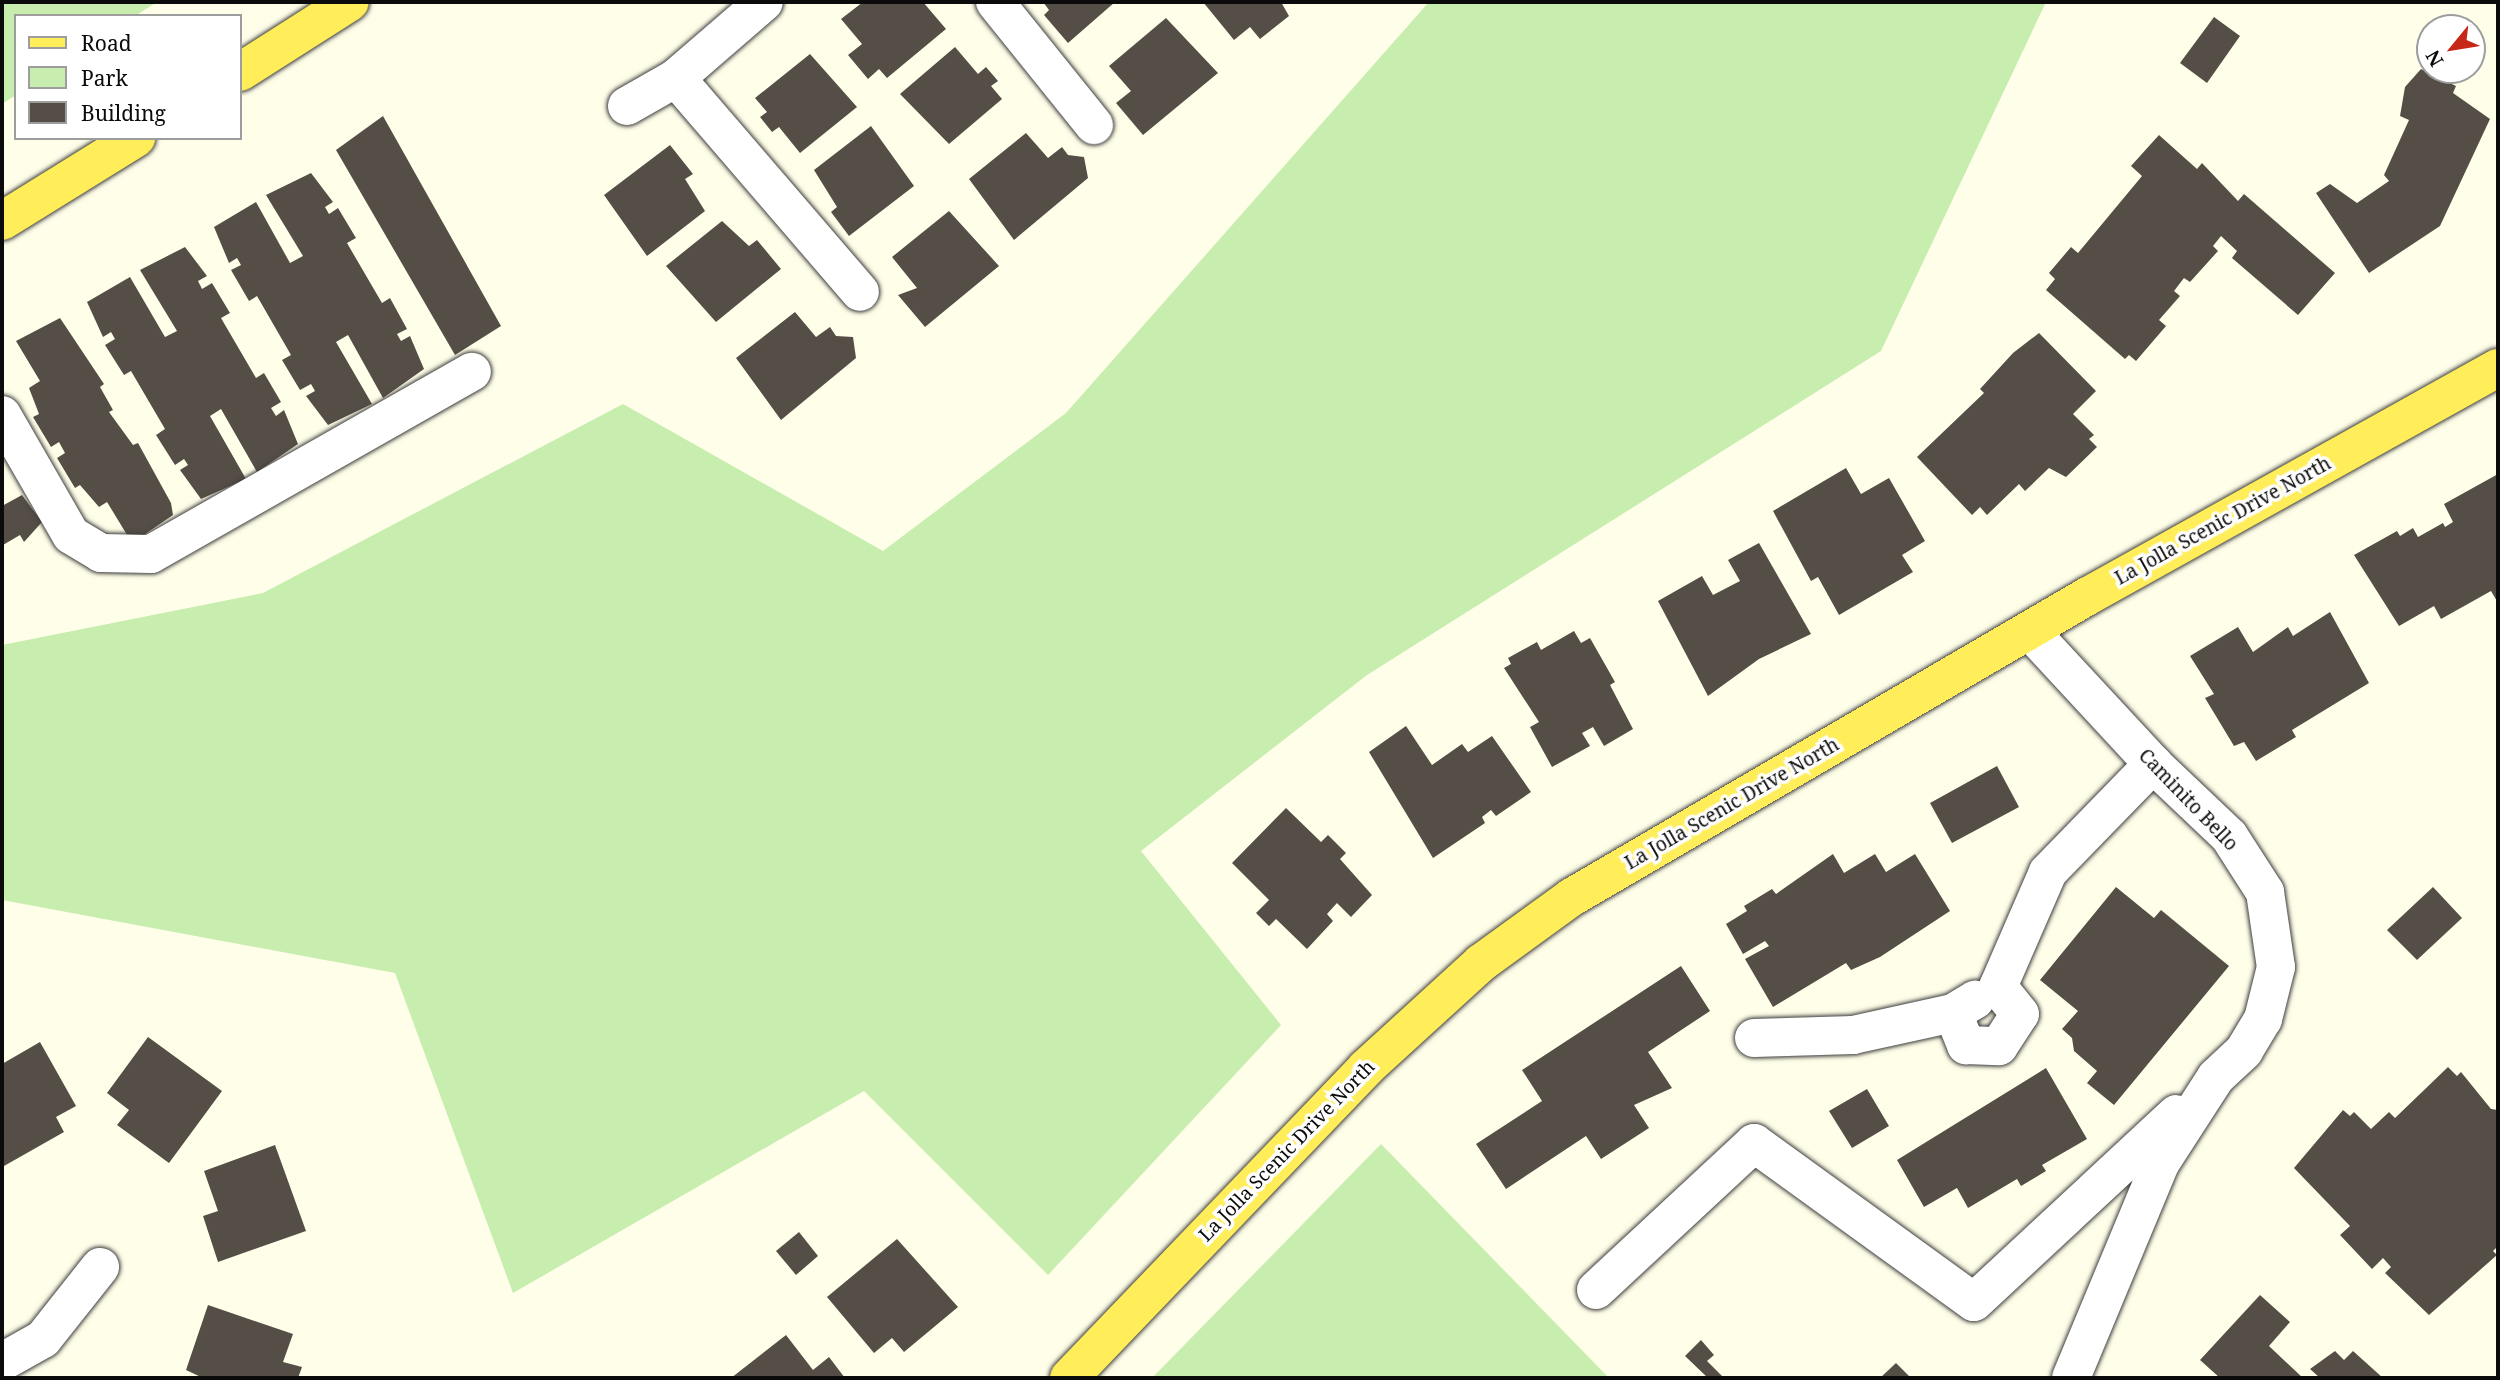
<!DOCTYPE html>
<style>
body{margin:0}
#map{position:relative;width:2500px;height:1380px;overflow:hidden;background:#fffee9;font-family:"Noto Serif",serif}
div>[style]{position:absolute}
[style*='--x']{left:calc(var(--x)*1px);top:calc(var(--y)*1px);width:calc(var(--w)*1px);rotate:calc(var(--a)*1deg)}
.green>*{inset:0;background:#c7edaf}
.building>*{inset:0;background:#554e46}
.roads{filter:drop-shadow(0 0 2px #3e3e3e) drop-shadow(0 0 2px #3e3e3e)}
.minor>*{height:38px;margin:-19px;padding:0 19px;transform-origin:19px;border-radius:19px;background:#fff}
.major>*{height:38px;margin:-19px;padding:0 19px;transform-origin:19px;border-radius:19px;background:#ffed59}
span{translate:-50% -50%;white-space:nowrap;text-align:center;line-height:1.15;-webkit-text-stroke:7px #fff;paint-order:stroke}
.street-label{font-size:19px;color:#0b0b0b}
.frame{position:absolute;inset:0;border:4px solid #0b0b0b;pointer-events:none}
.legend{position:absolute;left:14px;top:14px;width:228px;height:126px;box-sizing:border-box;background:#fff;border:2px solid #9d9d9d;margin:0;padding:9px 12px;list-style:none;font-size:21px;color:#0b0b0b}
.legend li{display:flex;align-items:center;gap:14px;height:35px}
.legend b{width:35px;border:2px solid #9d9d9d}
.north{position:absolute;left:2416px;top:14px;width:70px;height:70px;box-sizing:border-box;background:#fff;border:2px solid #9d9d9d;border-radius:50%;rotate:240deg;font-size:19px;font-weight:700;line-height:28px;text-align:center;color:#0b0b0b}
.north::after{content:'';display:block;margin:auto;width:24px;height:32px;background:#c72717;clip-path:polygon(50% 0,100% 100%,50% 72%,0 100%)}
</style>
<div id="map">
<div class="green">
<div style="clip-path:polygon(2px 2px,157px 2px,135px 16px,16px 16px,16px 95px,2px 104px)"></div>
<div style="clip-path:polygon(1429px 2px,2046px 2px,1881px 351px,1367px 675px,1141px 851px,1281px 1025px,1048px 1275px,864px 1091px,513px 1293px,395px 973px,2px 900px,2px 645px,263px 593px,623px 404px,883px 551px,1066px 413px)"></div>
<div style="clip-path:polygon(1381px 1144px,1609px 1378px,1152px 1378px)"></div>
</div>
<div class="building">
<div style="clip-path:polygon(863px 2px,923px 2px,946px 29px,887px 78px,879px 69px,868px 79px,848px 55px,862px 44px,841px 19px)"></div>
<div style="clip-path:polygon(1043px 2px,1115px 2px,1068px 43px,1044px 15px,1049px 10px)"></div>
<div style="clip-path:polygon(1203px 2px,1281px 2px,1289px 16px,1260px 39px,1250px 27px,1234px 40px)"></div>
<div style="clip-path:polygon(2214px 17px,2240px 36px,2207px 83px,2180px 63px)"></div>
<div style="clip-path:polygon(1166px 18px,1218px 73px,1143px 135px,1116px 103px,1131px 91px,1109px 66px)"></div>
<div style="clip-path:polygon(955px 47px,978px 74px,986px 67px,998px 81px,991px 86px,1002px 99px,949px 144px,900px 94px)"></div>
<div style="clip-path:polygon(810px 54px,857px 107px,800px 153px,779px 127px,772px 132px,760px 117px,767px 112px,755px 98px)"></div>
<div style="clip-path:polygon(2421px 69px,2456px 86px,2453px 93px,2490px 119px,2440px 226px,2369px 273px,2316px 193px,2330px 184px,2357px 203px,2389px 181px,2384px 175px,2409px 120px,2400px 116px,2405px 87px)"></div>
<div style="clip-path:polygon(383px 116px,501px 326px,455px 355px,336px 150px)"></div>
<div style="clip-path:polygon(871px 126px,914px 186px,849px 236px,831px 212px,837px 207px,814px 170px)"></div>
<div style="clip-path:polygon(1026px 133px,1048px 158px,1062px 147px,1068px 155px,1084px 157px,1088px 178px,1014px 240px,969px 179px)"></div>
<div style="clip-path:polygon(2159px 135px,2197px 169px,2202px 163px,2238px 201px,2244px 194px,2335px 273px,2298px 315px,2232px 258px,2237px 251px,2221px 236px,2213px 246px,2218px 251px,2190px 282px,2184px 278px,2174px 291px,2180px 296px,2159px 320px,2166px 326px,2136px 361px,2129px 355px,2125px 359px,2046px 290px,2055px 279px,2049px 273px,2071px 247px,2078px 253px,2142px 176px,2131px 166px)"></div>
<div style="clip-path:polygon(670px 145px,693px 174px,685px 179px,705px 211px,647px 256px,604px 195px)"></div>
<div style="clip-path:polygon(311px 173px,333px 202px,325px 207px,329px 214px,338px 208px,356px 238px,347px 243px,382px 303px,390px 298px,407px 329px,397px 334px,401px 341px,410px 336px,424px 369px,383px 398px,348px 335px,336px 342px,372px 404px,328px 425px,306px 396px,315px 391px,311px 384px,300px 390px,282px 360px,291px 355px,257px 296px,249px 301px,231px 270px,241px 265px,237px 258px,229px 263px,214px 227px,256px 202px,290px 263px,303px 256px,266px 195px)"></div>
<div style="clip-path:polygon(949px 211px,999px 266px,925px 327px,898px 295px,917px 288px,892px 257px)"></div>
<div style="clip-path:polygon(722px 221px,749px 246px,757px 240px,781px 269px,716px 322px,666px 266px)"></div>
<div style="clip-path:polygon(185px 247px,207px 276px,198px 281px,202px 289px,212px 283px,230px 313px,221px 318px,256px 378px,264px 373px,281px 402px,271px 408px,276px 416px,284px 410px,298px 444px,257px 472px,221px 409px,210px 416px,246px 479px,201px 499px,180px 470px,188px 465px,184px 459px,175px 465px,156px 435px,165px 429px,131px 371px,124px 375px,105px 345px,115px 339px,111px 332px,103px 337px,87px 302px,130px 277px,165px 337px,177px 331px,140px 270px)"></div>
<div style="clip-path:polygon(795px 312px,816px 337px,830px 327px,836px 336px,853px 337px,856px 358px,781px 420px,736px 358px)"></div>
<div style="clip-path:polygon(60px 318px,104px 384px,100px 387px,113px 410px,109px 412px,133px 445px,138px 443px,171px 503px,173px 515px,132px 543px,107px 502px,99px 507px,80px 485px,75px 488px,57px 458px,65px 453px,59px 442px,51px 447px,33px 417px,39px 414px,29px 388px,40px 381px,16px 341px)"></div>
<div style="clip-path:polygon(2039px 333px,2096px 391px,2073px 414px,2094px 435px,2089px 439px,2097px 447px,2066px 477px,2049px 468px,2025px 491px,2019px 484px,1987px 515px,1980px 507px,1972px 515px,1917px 457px,1984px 393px,1980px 389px,2013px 353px)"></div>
<div style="clip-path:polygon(1846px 468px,1861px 494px,1889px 478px,1925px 541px,1902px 555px,1913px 572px,1839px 615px,1818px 577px,1811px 581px,1773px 511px)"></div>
<div style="clip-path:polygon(2498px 474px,2498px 603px,2491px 591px,2441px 619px,2434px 606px,2399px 626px,2354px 555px,2397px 531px,2400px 536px,2413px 528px,2418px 537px,2443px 523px,2445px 527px,2453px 522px,2444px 504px)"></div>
<div style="clip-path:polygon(22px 495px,42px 522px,24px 542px,20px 535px,3px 545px,2px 506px)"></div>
<div style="clip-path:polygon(1759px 543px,1811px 634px,1759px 659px,1708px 696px,1658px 601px,1702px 576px,1713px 595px,1740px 581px,1728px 560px)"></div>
<div style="clip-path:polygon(2330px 612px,2369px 683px,2292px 730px,2296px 737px,2256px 761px,2244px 742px,2234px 746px,2205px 698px,2214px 694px,2190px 656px,2238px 627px,2253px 652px,2288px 627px,2293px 636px)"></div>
<div style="clip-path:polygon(1574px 631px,1581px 643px,1590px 638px,1615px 682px,1610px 685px,1633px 729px,1604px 746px,1593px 727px,1582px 733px,1590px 746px,1552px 767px,1530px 727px,1539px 722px,1504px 668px,1511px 664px,1508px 658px,1537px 642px,1541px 650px)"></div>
<div style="clip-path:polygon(1406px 726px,1432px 765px,1462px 744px,1468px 752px,1492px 736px,1531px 792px,1496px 816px,1491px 810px,1482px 817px,1485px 823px,1433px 858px,1369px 752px)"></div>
<div style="clip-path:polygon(1997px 766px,2019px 807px,1952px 843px,1930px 803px)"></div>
<div style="clip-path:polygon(1286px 808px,1321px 842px,1328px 835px,1346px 853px,1340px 859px,1372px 895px,1351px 917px,1337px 903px,1327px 914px,1333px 921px,1307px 949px,1276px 919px,1269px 926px,1256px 913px,1269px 900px,1232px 863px)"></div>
<div style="clip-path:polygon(1833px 854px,1844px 873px,1875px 854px,1886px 872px,1915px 854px,1950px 911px,1880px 957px,1851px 970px,1846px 963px,1773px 1007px,1745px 959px,1769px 946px,1765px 941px,1743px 954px,1726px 924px,1747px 911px,1744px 906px,1772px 889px,1776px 894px)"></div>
<div style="clip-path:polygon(2116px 887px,2154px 918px,2161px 910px,2229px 966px,2114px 1105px,2087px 1083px,2097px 1071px,2074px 1051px,2072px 1038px,2062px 1029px,2078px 1011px,2040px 980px)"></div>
<div style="clip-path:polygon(2433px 887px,2462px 918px,2417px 960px,2387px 930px)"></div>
<div style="clip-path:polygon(1681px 966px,1710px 1011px,1648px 1052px,1672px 1088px,1634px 1105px,1649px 1128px,1601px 1159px,1586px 1136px,1506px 1189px,1476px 1144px,1542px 1101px,1522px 1070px)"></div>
<div style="clip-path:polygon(148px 1037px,222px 1091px,169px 1163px,117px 1125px,129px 1110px,107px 1093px)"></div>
<div style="clip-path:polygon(40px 1042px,76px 1106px,56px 1117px,64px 1132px,4px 1166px,2px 1064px)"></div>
<div style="clip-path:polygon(2448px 1067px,2457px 1076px,2461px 1072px,2491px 1109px,2498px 1110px,2498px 1246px,2493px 1251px,2497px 1255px,2429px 1315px,2385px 1273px,2391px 1267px,2383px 1258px,2372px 1269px,2340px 1235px,2350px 1226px,2294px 1168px,2343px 1110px,2350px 1116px,2354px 1112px,2371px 1129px,2389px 1112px,2395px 1118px)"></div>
<div style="clip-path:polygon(2046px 1068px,2087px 1139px,2042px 1165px,2046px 1171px,2021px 1186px,2017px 1179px,1968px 1208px,1957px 1188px,1924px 1207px,1897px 1160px)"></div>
<div style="clip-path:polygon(1867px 1089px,1889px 1126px,1852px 1148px,1829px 1111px)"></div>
<div style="clip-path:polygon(275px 1145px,306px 1231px,218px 1262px,203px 1216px,218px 1211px,204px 1171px)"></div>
<div style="clip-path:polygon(799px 1232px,818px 1256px,796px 1275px,776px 1251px)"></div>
<div style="clip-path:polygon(897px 1239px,958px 1307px,904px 1352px,892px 1338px,874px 1353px,827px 1297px)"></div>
<div style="clip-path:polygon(2260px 1295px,2290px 1322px,2269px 1346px,2303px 1378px,2220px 1378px,2200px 1360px)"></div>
<div style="clip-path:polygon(208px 1305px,293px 1334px,283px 1362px,302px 1367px,298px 1378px,203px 1378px,186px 1370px)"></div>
<div style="clip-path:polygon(786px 1335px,813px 1370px,829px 1357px,845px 1378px,731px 1378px)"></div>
<div style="clip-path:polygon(1701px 1340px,1714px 1355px,1707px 1361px,1724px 1378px,1708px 1378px,1685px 1356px)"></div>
<div style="clip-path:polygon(2335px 1351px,2344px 1360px,2353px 1351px,2383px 1378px,2320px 1378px,2310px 1369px)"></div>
<div style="clip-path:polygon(1896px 1363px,1911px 1378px,1880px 1378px)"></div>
</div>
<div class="roads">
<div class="minor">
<div style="--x:995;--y:2;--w:158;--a:51.2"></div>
<div style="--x:676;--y:78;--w:282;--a:49.3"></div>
<div style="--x:627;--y:106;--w:56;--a:-29.7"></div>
<div style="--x:676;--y:78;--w:116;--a:-40.8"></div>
<div style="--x:2;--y:415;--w:138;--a:60.1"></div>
<div style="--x:71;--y:535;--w:35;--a:31"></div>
<div style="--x:101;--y:553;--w:50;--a:1.1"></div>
<div style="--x:151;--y:554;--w:369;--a:-29.6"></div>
<div style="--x:2030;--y:631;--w:181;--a:47.2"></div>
<div style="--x:2153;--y:764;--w:105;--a:43.5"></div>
<div style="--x:2229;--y:836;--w:67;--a:57.3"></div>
<div style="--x:2265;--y:892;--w:76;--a:81.7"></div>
<div style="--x:2276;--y:967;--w:54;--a:104"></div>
<div style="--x:2263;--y:1019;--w:37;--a:121"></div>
<div style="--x:2244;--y:1051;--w:38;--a:137"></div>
<div style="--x:2216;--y:1077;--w:103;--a:122.8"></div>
<div style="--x:2160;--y:1164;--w:232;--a:112.6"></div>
<div style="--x:1953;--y:1013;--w:35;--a:68"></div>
<div style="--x:1966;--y:1045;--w:33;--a:2"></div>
<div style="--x:1999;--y:1046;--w:38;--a:-57"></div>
<div style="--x:2020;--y:1014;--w:35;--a:-129"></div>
<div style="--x:1998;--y:987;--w:125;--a:-66.5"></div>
<div style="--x:2048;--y:872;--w:151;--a:-45.8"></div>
<div style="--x:1754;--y:1038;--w:99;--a:-1.7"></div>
<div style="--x:1853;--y:1035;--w:102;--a:-12.4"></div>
<div style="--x:1953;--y:1013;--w:26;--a:-31"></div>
<div style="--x:1596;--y:1290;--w:216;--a:-42.9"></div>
<div style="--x:1754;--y:1143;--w:271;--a:35.9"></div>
<div style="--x:1974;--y:1302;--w:276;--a:-42.9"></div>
<div style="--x:2;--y:1362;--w:47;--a:-29.3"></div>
<div style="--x:43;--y:1339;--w:92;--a:-51.6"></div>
</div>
<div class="major">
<div style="--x:240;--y:72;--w:130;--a:-32.5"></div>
<div style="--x:2;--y:221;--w:158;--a:-31.8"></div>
<div style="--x:1069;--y:1378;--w:429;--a:-46.2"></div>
<div style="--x:1366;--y:1068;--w:156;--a:-42.4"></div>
<div style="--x:1481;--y:963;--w:112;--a:-36"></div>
<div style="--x:1572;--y:897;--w:597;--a:-30.26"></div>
<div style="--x:2088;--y:596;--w:469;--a:-29.1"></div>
</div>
</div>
<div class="street-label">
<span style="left:2223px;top:521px;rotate:-29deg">La Jolla Scenic Drive North</span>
<span style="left:2188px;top:800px;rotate:46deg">Caminito Bello</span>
<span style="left:1732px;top:804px;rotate:-30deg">La Jolla Scenic Drive North</span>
<span style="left:1287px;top:1151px;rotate:-46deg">La Jolla Scenic Drive North</span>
</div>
<div class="frame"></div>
<ul class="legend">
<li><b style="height:9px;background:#ffed59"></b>Road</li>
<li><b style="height:19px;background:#c7edaf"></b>Park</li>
<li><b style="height:19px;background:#554e46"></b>Building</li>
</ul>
<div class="north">N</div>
</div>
